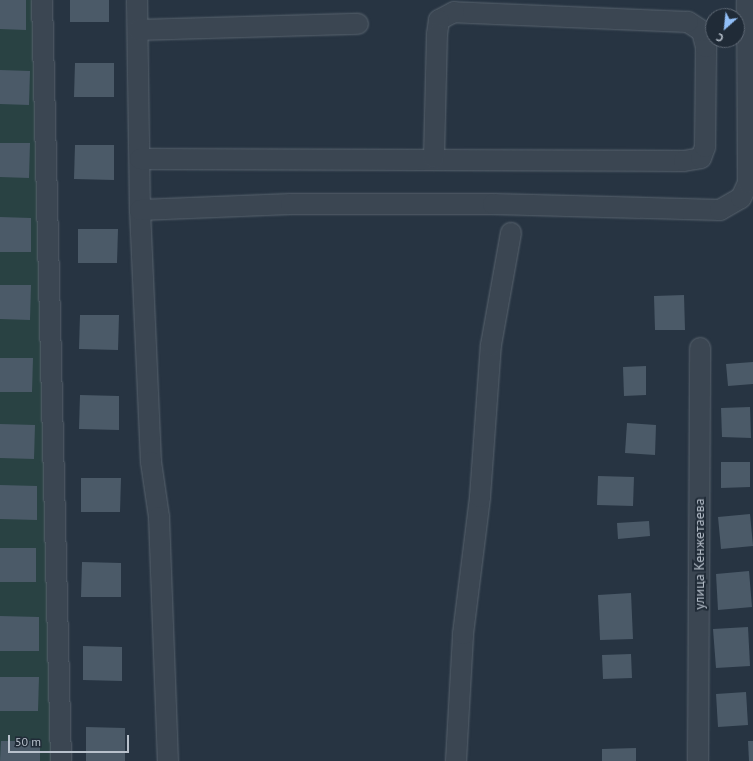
<!DOCTYPE html>
<meta charset="utf-8">
<style>
body{margin:0}
#map{position:relative;width:753px;height:761px;overflow:hidden;background:#273442;font-family:"PT Sans",sans-serif}
div>[style]{position:absolute}
[style*='--x']{left:calc(var(--x)*1px);top:calc(var(--y)*1px);width:calc(var(--w)*1px);rotate:calc(var(--a)*1deg)}
.green>*{inset:0;background:#294243}
.building>*{inset:0;background:#4b5a68}
.roads{filter:drop-shadow(0 0 1px #59646f) drop-shadow(0 0 1px #59646f)}
.minor>*{height:20px;margin:-10px;padding:0 10px;transform-origin:10px;border-radius:10px;background:#3b4652}
span{translate:-50% -50%;white-space:nowrap;text-align:center;line-height:1.15;-webkit-text-stroke:4px #202b37;paint-order:stroke}
.street-label{font-size:14px;color:#b8c1cc}
.north{position:absolute;left:705px;top:8px;width:40px;height:40px;box-sizing:border-box;background:#202b37;border:1px solid #5d6773;border-radius:50%;rotate:207deg;font-size:11px;font-weight:700;line-height:16px;text-align:center;color:#b8c1cc}
.north::after{content:'';display:block;margin:auto;width:14px;height:18px;background:#91bff8;clip-path:polygon(50% 0,100% 100%,50% 72%,0 100%)}
.scale{position:absolute;left:8px;top:735px;width:121px;height:18px;box-sizing:border-box;border:2px solid #b8c1cc;border-top:0;padding-left:5px;font-size:12px;line-height:14px;white-space:nowrap;color:#b8c1cc;-webkit-text-stroke:3px #202b37;paint-order:stroke}
</style>
<div id="map">
<div class="green">
<div style="clip-path:polygon(0 0,32px 0,52px 761px,0 761px)"></div>
</div>
<div class="building">
<div style="clip-path:polygon(0 0,26px 0,26px 30px,0 29px)"></div>
<div style="clip-path:polygon(70px 0,109px 0,109px 22px,70px 22px)"></div>
<div style="clip-path:polygon(75px 63px,114px 63px,114px 97px,74px 97px)"></div>
<div style="clip-path:polygon(0 70px,30px 71px,29px 105px,0 104px)"></div>
<div style="clip-path:polygon(0 143px,30px 143px,29px 178px,0 177px)"></div>
<div style="clip-path:polygon(75px 145px,114px 145px,114px 180px,74px 179px)"></div>
<div style="clip-path:polygon(0 217px,31px 218px,31px 252px,0 252px)"></div>
<div style="clip-path:polygon(78px 229px,118px 229px,117px 263px,78px 263px)"></div>
<div style="clip-path:polygon(0 285px,31px 285px,30px 320px,0 319px)"></div>
<div style="clip-path:polygon(684px 295px,685px 330px,655px 330px,654px 296px)"></div>
<div style="clip-path:polygon(80px 315px,119px 315px,118px 350px,79px 349px)"></div>
<div style="clip-path:polygon(0 358px,33px 358px,32px 392px,0 392px)"></div>
<div style="clip-path:polygon(753px 362px,753px 384px,728px 386px,726px 364px)"></div>
<div style="clip-path:polygon(646px 366px,646px 395px,624px 396px,623px 367px)"></div>
<div style="clip-path:polygon(80px 395px,119px 396px,119px 430px,79px 429px)"></div>
<div style="clip-path:polygon(750px 407px,751px 438px,722px 437px,721px 408px)"></div>
<div style="clip-path:polygon(627px 423px,656px 425px,655px 455px,625px 453px)"></div>
<div style="clip-path:polygon(0 424px,35px 425px,34px 459px,0 458px)"></div>
<div style="clip-path:polygon(721px 462px,750px 462px,750px 487px,721px 488px)"></div>
<div style="clip-path:polygon(598px 476px,634px 477px,633px 506px,597px 505px)"></div>
<div style="clip-path:polygon(81px 478px,121px 478px,120px 512px,81px 512px)"></div>
<div style="clip-path:polygon(0 485px,37px 486px,37px 520px,0 519px)"></div>
<div style="clip-path:polygon(750px 514px,753px 546px,721px 549px,718px 517px)"></div>
<div style="clip-path:polygon(649px 521px,650px 536px,618px 539px,617px 523px)"></div>
<div style="clip-path:polygon(0 548px,36px 548px,36px 582px,0 582px)"></div>
<div style="clip-path:polygon(82px 562px,121px 563px,121px 597px,81px 597px)"></div>
<div style="clip-path:polygon(749px 571px,752px 607px,718px 610px,716px 574px)"></div>
<div style="clip-path:polygon(631px 593px,633px 639px,600px 640px,598px 595px)"></div>
<div style="clip-path:polygon(0 616px,39px 617px,39px 651px,0 651px)"></div>
<div style="clip-path:polygon(748px 627px,750px 666px,716px 668px,713px 629px)"></div>
<div style="clip-path:polygon(83px 646px,122px 647px,122px 681px,83px 680px)"></div>
<div style="clip-path:polygon(631px 654px,632px 678px,603px 679px,602px 655px)"></div>
<div style="clip-path:polygon(0 677px,39px 677px,38px 711px,0 711px)"></div>
<div style="clip-path:polygon(746px 692px,748px 725px,718px 727px,716px 694px)"></div>
<div style="clip-path:polygon(86px 727px,125px 728px,125px 761px,86px 761px)"></div>
<div style="clip-path:polygon(1px 741px,40px 741px,40px 761px,0 761px)"></div>
<div style="clip-path:polygon(748px 741px,753px 741px,753px 761px,749px 761px)"></div>
<div style="clip-path:polygon(636px 748px,636px 761px,602px 761px,602px 749px)"></div>
</div>
<div class="roads">
<div class="minor">
<div style="--x:42;--y:0;--w:761;--a:88.57"></div>
<div style="--x:137;--y:0;--w:210;--a:89.2"></div>
<div style="--x:140;--y:210;--w:252;--a:87.5"></div>
<div style="--x:151;--y:462;--w:56;--a:81.7"></div>
<div style="--x:159;--y:517;--w:244;--a:87.9"></div>
<div style="--x:138;--y:30;--w:220;--a:-1.6"></div>
<div style="--x:140;--y:159;--w:544;--a:0.21"></div>
<div style="--x:684;--y:161;--w:17;--a:-10"></div>
<div style="--x:701;--y:158;--w:12;--a:-70"></div>
<div style="--x:705;--y:147;--w:100;--a:-89.4"></div>
<div style="--x:706;--y:47;--w:16;--a:-104"></div>
<div style="--x:702;--y:31;--w:17;--a:-147"></div>
<div style="--x:688;--y:22;--w:234;--a:-177.6"></div>
<div style="--x:454;--y:12;--w:17;--a:152"></div>
<div style="--x:439;--y:20;--w:14;--a:98"></div>
<div style="--x:437;--y:34;--w:124;--a:91.4"></div>
<div style="--x:140;--y:210;--w:151;--a:-2.3"></div>
<div style="--x:291;--y:204;--w:202;--a:0"></div>
<div style="--x:493;--y:204;--w:227;--a:1.5"></div>
<div style="--x:720;--y:210;--w:24;--a:-30"></div>
<div style="--x:741;--y:198;--w:17;--a:-65"></div>
<div style="--x:748;--y:183;--w:183;--a:-90.3"></div>
<div style="--x:456;--y:761;--w:127;--a:-86.8"></div>
<div style="--x:463;--y:634;--w:138;--a:-82.9"></div>
<div style="--x:480;--y:497;--w:152;--a:-85.9"></div>
<div style="--x:491;--y:345;--w:114;--a:-79.9"></div>
<div style="--x:698;--y:761;--w:413;--a:-89.7"></div>
</div>
</div>
<div class="street-label">
<span style="left:699px;top:554px;rotate:-90deg">улица Кенжетаева</span>
</div>
<div class="north">С</div>
<div class="scale">50 m</div>
</div>
